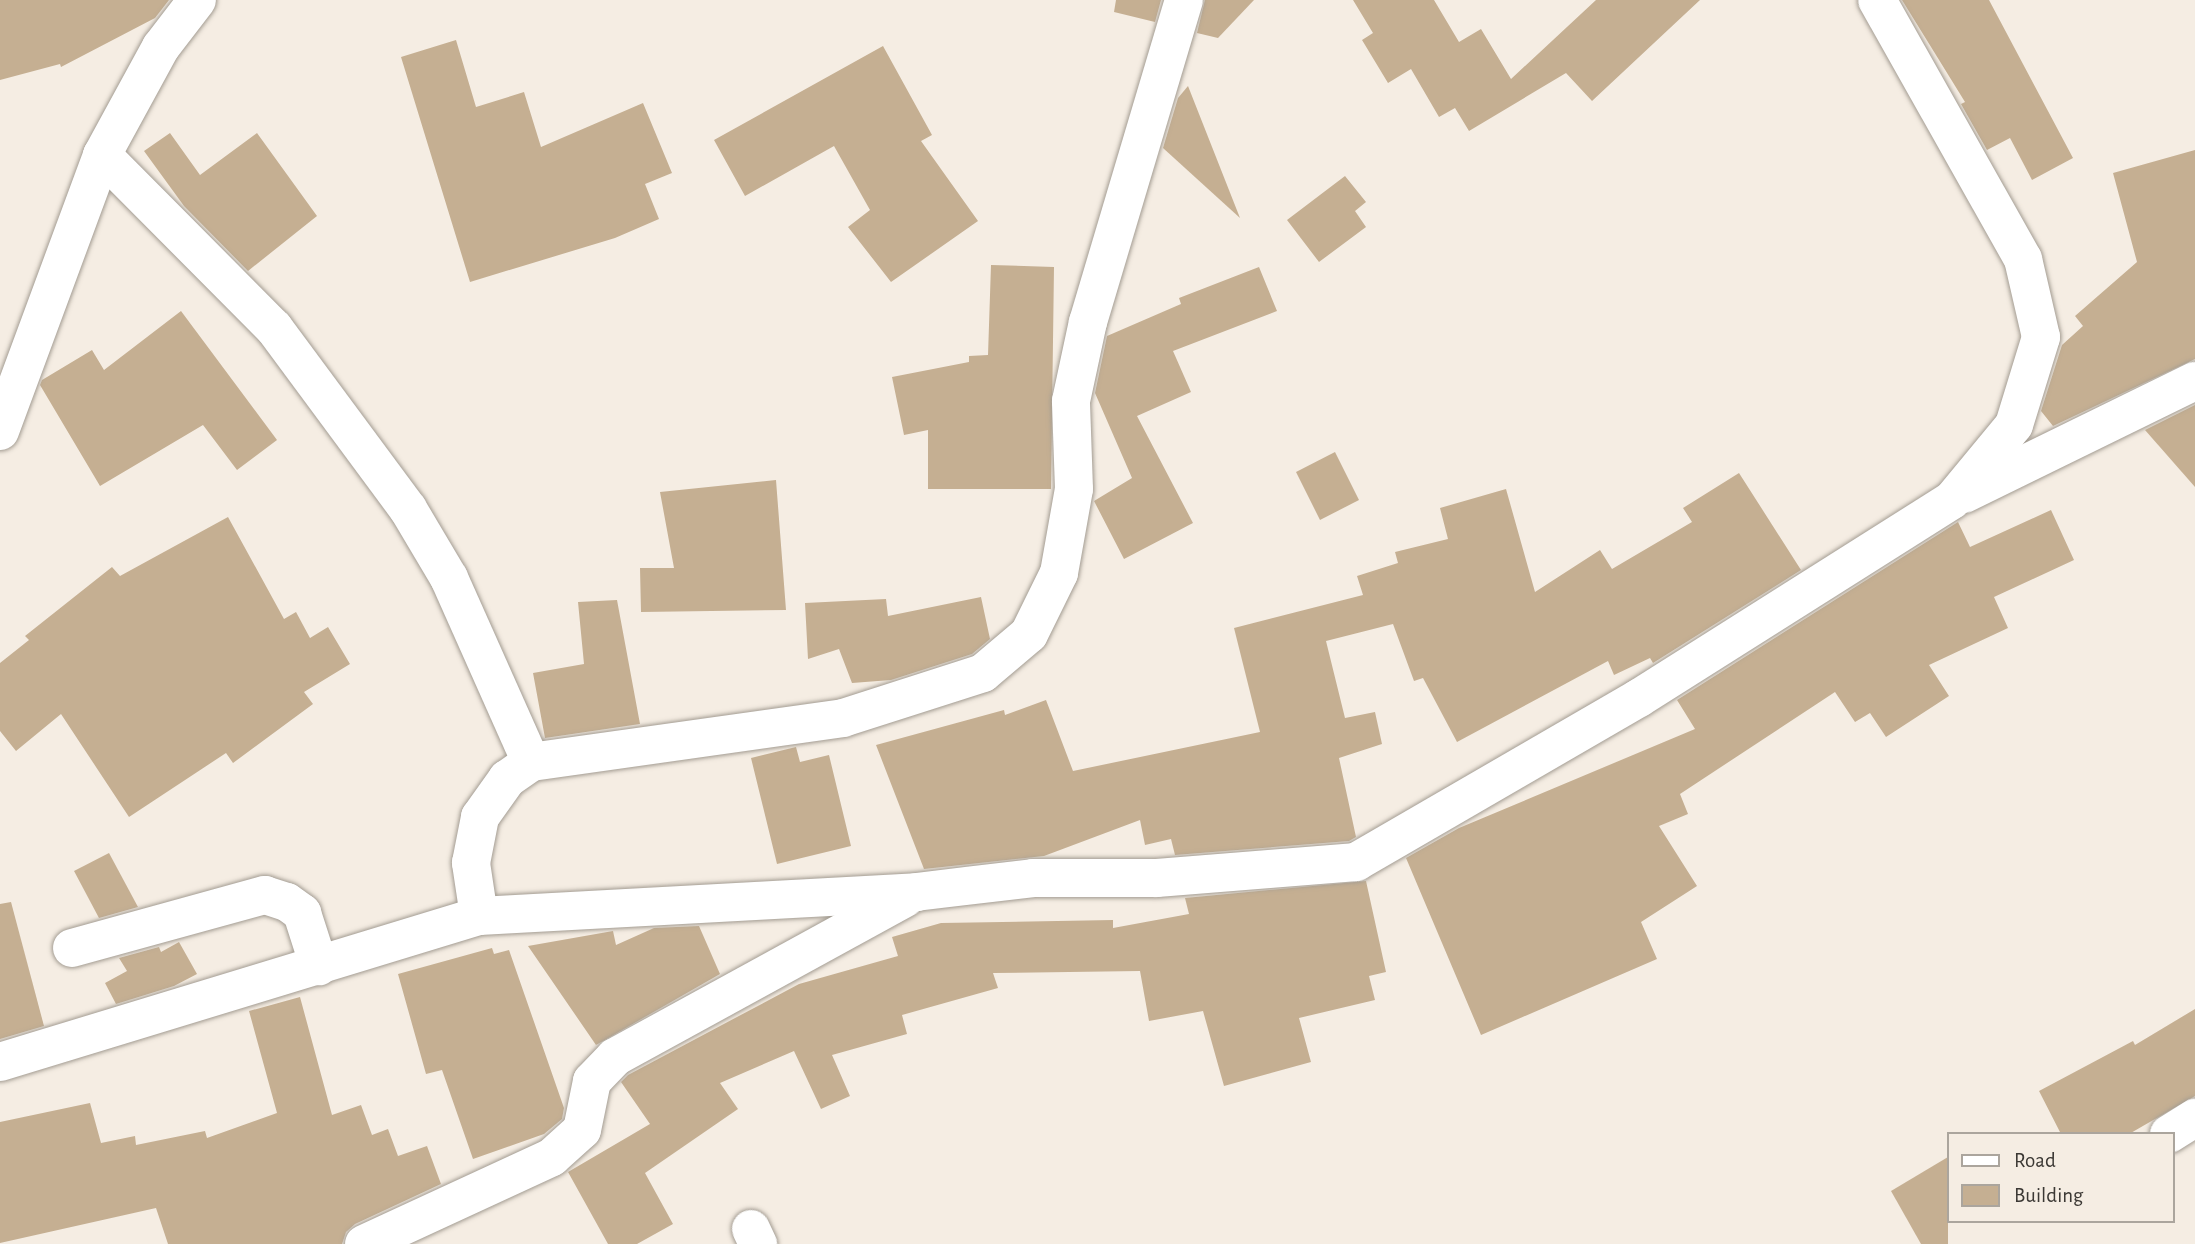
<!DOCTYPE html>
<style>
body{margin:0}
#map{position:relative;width:2195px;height:1244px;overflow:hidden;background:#f5ede3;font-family:"Alegreya Sans",sans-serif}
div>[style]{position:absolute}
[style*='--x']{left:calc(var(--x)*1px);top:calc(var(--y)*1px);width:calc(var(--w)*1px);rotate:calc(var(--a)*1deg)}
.building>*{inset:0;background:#c5af92}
.roads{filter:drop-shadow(0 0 2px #a39c92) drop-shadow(0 0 2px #a39c92)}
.minor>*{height:38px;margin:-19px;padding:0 19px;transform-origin:19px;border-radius:19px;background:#fff}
span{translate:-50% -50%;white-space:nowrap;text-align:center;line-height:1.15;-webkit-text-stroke:5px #f5ede3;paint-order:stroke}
.legend{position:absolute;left:1947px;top:1132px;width:228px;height:91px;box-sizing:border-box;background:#f5ede3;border:2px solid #aba59d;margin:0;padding:9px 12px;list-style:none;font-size:21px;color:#3b3834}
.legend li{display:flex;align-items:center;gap:14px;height:35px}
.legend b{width:35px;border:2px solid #aba59d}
</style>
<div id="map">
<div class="building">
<div style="clip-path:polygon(0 0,169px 0,155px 18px,61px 67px,60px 64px,0 80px)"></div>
<div style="clip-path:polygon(1116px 0,1161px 0,1155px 22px,1114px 12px)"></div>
<div style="clip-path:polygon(1205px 0,1254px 0,1218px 38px,1197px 33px)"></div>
<div style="clip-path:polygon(1353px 0,1434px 0,1459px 42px,1481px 29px,1511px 79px,1596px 0,1700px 0,1592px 101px,1566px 73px,1469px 131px,1455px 108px,1439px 117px,1411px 69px,1388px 83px,1362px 40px,1373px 33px)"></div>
<div style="clip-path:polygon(1902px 0,1989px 0,2073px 158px,2032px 180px,2010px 138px,1987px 150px,1961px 104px,1965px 102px)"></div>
<div style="clip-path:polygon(456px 40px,476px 107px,524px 92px,541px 147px,643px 103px,672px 173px,645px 184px,659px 219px,615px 238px,470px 282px,401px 57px)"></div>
<div style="clip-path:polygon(883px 46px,932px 135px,921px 141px,978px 221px,891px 282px,848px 227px,870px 210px,834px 146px,745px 196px,714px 140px)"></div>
<div style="clip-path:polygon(1188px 86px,1240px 218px,1163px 148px,1178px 98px)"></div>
<div style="clip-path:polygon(170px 133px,200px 175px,257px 133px,317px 216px,248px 271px,184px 206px,144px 151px)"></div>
<div style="clip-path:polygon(2195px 150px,2195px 359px,2053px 426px,2041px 411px,2062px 345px,2083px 326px,2075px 316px,2137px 262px,2113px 173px)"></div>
<div style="clip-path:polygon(1345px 176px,1366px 202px,1355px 211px,1366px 227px,1319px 262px,1287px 220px)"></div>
<div style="clip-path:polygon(991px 265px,1054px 267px,1051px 489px,928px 489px,928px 430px,904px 435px,892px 377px,969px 362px,969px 356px,988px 355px)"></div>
<div style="clip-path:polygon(1259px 267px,1277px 311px,1173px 351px,1191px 392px,1137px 416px,1193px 523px,1124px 559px,1094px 501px,1132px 478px,1095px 393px,1107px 336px,1181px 304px,1179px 298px)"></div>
<div style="clip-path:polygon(181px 311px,277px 440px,237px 470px,203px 425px,100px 486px,40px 385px,42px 380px,92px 350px,104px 370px)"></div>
<div style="clip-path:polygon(2195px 405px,2195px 487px,2145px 430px)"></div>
<div style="clip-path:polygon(1335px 452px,1359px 500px,1320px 520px,1296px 472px)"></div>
<div style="clip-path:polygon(1739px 473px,1801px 570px,1653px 663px,1650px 658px,1614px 675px,1608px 661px,1457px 742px,1423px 678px,1414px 681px,1393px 624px,1326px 641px,1345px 718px,1375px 712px,1382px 744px,1339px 758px,1356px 837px,1349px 841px,1175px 855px,1171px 839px,1145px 845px,1140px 820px,1044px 856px,924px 869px,876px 745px,1004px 710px,1005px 715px,1046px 700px,1073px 771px,1260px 732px,1234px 628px,1363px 595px,1357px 576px,1398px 563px,1395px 552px,1448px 539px,1440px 508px,1506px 489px,1535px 592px,1600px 550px,1612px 569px,1692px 522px,1683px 508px)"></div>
<div style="clip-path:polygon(776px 480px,786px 610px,641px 612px,640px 568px,674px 568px,660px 492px)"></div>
<div style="clip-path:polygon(2051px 510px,2074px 560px,1994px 597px,2008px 628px,1929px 665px,1949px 696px,1886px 737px,1870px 713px,1855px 722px,1835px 692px,1680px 794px,1688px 814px,1659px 826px,1697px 886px,1641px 922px,1657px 959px,1481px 1035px,1406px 858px,1459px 828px,1695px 729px,1677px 700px,1958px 522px,1970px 547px)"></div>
<div style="clip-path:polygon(228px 517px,284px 619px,296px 612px,310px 638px,328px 627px,350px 664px,304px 692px,313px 704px,233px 763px,226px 753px,129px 817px,61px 714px,16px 751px,0 731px,0 663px,29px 640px,25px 636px,112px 567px,120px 576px)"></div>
<div style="clip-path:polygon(981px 597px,990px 639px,972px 654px,891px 680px,852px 683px,839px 649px,808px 659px,805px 603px,886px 599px,888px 616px)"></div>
<div style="clip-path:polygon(617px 600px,640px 724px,545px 738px,533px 673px,584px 664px,578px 602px)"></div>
<div style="clip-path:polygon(796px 747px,800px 762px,829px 755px,851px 846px,777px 864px,751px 758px)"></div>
<div style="clip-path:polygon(109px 853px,138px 907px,99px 918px,74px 871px)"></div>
<div style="clip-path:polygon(1366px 881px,1386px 972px,1369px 976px,1375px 1000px,1299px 1018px,1311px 1062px,1224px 1086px,1203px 1011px,1149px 1021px,1140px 971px,993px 973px,998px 988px,902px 1015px,907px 1034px,832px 1055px,850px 1096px,821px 1109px,794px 1051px,720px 1083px,738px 1109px,645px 1173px,673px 1224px,637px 1244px,608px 1244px,568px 1172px,650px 1124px,621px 1082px,628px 1075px,799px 984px,898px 956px,892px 937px,941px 923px,1113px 920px,1113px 928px,1189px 914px,1185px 898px)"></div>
<div style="clip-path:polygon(11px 902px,44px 1026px,0 1039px,0 904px)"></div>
<div style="clip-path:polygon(699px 926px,720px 974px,596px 1045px,528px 946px,613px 931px,616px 945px,654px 928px)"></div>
<div style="clip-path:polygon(179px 942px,197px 974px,174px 986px,116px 1004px,105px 983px,127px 971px,119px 958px,159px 947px,161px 952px)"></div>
<div style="clip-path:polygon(492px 948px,494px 954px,509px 950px,564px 1108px,562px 1119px,544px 1134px,473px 1159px,442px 1070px,426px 1074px,398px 974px)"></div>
<div style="clip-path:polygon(300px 997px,332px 1115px,361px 1105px,372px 1135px,388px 1129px,398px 1156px,427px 1146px,441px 1184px,355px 1224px,346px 1232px,342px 1244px,168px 1244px,156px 1208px,0 1243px,0 1122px,90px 1103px,101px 1143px,135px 1136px,136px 1145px,205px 1131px,207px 1138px,277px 1113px,249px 1011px)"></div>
<div style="clip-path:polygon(2195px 1009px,2195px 1096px,2129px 1134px,2061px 1134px,2039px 1091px,2133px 1041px,2135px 1045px)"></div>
<div style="clip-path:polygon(1948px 1157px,1948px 1244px,1921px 1244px,1891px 1191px)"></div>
</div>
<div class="roads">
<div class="minor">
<div style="--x:102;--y:155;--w:244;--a:45.2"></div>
<div style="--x:274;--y:328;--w:225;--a:53.5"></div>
<div style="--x:408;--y:509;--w:80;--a:59.3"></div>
<div style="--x:449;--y:578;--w:201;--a:66"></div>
<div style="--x:0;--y:431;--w:294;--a:-69.7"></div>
<div style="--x:102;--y:155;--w:123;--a:-61.4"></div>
<div style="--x:161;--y:47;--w:59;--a:-52.5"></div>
<div style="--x:1964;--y:494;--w:257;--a:-26.1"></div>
<div style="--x:479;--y:916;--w:54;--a:-98.6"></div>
<div style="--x:471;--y:863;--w:47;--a:-78.9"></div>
<div style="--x:480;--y:817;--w:47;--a:-54.6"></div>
<div style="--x:507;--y:779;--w:29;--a:-35"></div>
<div style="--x:531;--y:762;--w:315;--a:-8"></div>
<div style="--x:843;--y:718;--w:147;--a:-17.8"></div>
<div style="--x:983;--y:673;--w:60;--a:-40.3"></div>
<div style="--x:1029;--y:634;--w:68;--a:-63.8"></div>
<div style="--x:1059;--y:573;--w:85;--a:-79.9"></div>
<div style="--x:1074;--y:489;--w:88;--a:-92"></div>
<div style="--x:1071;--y:401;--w:81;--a:-77.9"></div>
<div style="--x:1088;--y:322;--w:336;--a:-73.4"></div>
<div style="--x:72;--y:948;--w:200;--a:-15.4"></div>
<div style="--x:265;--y:895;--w:23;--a:18"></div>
<div style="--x:287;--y:902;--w:19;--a:36"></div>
<div style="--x:302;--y:913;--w:56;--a:72.2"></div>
<div style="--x:0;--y:1062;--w:501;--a:-16.95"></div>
<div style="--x:479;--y:916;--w:438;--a:-3.1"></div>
<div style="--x:916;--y:892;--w:118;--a:-6.8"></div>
<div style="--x:1033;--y:878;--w:124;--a:0"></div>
<div style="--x:1157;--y:878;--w:200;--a:-4.6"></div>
<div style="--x:1356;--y:862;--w:327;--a:-30.1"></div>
<div style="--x:1639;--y:698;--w:370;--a:-32.3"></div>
<div style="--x:1952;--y:500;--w:97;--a:-50.4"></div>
<div style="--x:2014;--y:425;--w:92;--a:-72.9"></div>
<div style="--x:2041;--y:337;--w:80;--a:-103"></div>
<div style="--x:2023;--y:259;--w:297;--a:-119.4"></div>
<div style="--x:2169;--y:1134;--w:31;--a:-32"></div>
<div style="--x:751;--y:1229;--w:17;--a:65"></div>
<div style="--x:364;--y:1244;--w:207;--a:-24.8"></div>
<div style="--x:552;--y:1157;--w:40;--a:-42"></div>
<div style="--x:582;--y:1130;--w:50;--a:-78.5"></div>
<div style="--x:592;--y:1081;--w:33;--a:-46"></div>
<div style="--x:615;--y:1057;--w:331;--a:-28.7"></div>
</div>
</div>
<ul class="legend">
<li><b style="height:9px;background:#fff"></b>Road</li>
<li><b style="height:19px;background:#c5af92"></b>Building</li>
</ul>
</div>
